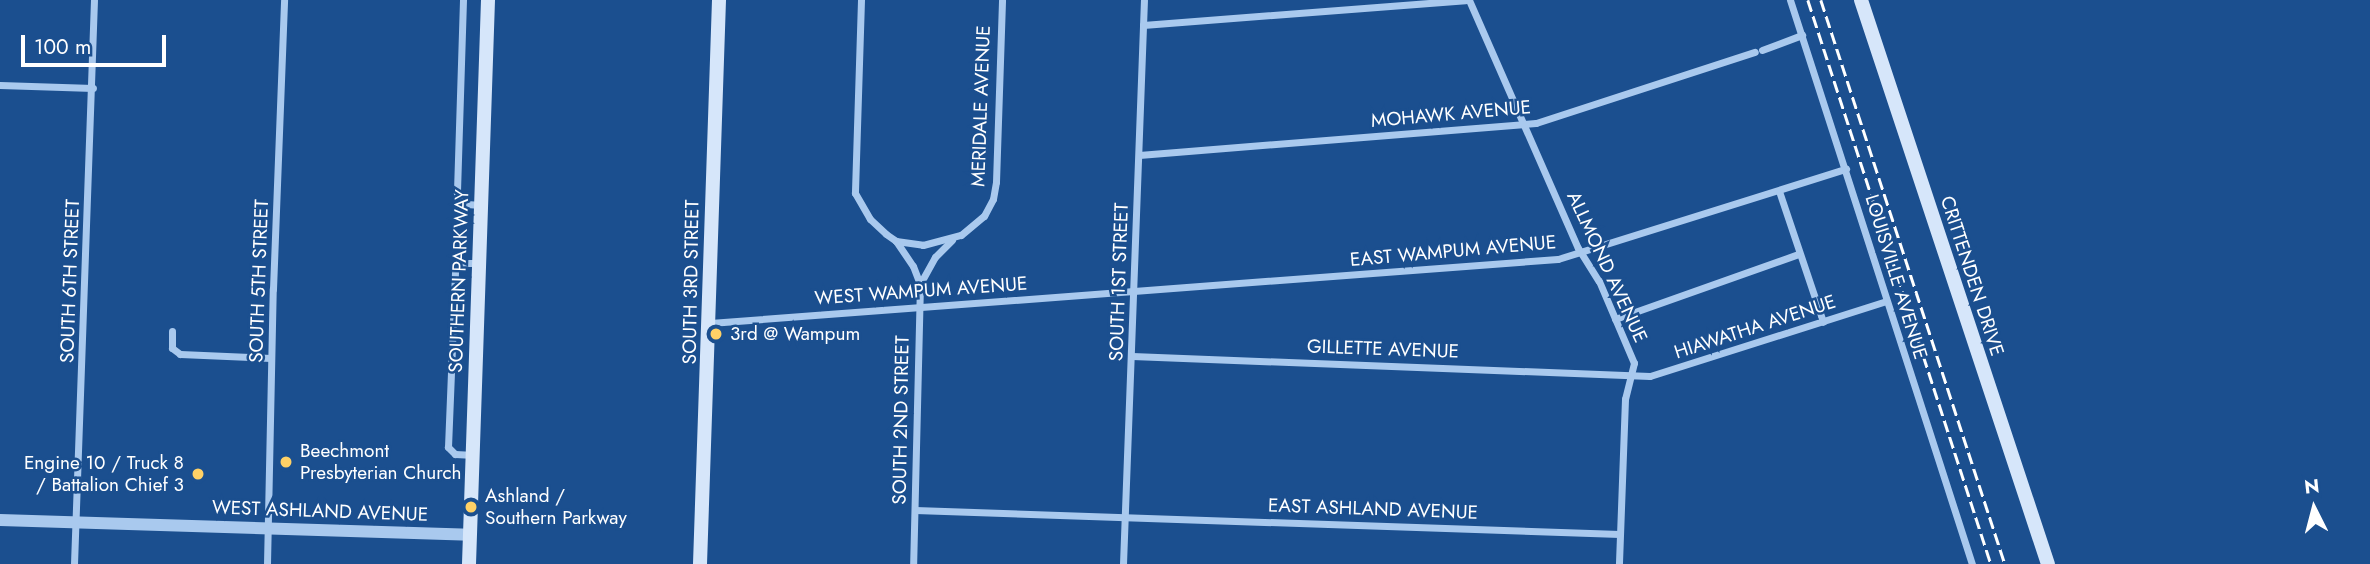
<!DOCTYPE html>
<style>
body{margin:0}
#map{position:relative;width:2370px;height:564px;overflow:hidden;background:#1b4f8f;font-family:Jost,sans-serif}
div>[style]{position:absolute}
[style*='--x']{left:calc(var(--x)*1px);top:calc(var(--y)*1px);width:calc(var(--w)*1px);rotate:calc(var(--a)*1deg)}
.minor>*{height:7px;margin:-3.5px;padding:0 3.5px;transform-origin:3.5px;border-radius:3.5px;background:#a9c9ee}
.tertiary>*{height:12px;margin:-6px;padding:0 6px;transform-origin:6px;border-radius:6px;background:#a9c9ee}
.secondary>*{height:14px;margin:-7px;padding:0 7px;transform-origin:7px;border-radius:7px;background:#d6e6fa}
.rail>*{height:2.5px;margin-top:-1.25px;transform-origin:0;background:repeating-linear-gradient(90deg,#fff 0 12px,transparent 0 17px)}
.dots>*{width:19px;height:19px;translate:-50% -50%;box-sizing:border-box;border:4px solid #1b4f8f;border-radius:50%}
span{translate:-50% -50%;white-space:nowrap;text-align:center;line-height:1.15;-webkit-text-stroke:5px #1b4f8f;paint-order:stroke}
.street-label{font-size:19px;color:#fff}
.poi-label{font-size:19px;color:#fff}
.left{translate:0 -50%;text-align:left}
.right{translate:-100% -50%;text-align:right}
.north{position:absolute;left:2279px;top:473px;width:70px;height:70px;-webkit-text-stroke:5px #1b4f8f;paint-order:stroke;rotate:354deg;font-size:19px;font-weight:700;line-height:28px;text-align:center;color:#fff}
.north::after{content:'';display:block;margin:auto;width:24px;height:32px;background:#fff;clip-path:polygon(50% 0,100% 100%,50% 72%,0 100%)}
.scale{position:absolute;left:21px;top:35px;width:145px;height:32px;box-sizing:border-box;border:4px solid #fff;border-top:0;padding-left:9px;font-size:21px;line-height:24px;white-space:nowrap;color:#fff;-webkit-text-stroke:5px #1b4f8f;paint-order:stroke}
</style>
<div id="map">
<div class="minor">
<div style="--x:463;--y:0;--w:193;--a:91.8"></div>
<div style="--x:457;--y:193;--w:15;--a:48"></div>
<div style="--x:467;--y:204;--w:13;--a:4"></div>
<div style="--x:861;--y:0;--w:193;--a:91.8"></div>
<div style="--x:855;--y:193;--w:30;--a:60"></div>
<div style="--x:870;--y:219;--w:22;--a:43"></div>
<div style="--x:886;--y:234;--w:12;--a:35"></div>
<div style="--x:896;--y:241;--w:27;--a:8"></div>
<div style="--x:923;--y:245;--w:39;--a:-15"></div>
<div style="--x:961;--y:235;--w:30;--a:-40"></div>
<div style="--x:984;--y:216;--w:19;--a:-62"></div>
<div style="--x:993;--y:199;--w:17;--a:-80"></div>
<div style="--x:996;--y:182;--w:182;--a:-88.1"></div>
<div style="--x:1469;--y:0;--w:271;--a:66.3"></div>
<div style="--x:1578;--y:248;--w:39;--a:58"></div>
<div style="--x:1599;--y:281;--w:89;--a:66.9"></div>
<div style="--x:1634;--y:363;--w:37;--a:104"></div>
<div style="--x:1625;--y:399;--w:165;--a:92.1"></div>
<div style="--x:1790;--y:0;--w:593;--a:72.12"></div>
<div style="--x:1143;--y:25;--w:323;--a:-4.4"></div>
<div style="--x:1762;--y:50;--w:43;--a:-20.6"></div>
<div style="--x:0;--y:85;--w:93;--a:1.8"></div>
<div style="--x:1139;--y:155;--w:398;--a:-4.6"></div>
<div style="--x:1536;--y:123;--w:230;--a:-18"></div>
<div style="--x:1779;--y:191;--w:138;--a:71.4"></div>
<div style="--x:896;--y:241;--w:30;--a:56"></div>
<div style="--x:913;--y:266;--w:19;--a:69"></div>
<div style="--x:920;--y:284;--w:280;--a:91.4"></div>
<div style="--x:920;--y:284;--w:31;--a:-61"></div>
<div style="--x:935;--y:257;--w:24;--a:-45"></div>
<div style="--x:1615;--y:319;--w:195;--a:-19.5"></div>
<div style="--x:710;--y:323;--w:850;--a:-4.32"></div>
<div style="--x:1558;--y:259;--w:302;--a:-17.4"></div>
<div style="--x:172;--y:331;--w:17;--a:90"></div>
<div style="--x:172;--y:348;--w:10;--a:37"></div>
<div style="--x:180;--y:354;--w:91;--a:2.5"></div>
<div style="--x:1132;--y:356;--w:518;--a:2.21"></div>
<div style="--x:1650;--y:376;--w:248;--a:-17.6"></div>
<div style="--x:474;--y:455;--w:19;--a:-177"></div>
<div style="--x:455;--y:454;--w:10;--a:-135"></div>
<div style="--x:448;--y:447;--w:177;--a:-87.7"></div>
<div style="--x:455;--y:270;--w:11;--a:-38"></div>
<div style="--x:464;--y:263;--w:15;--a:0"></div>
<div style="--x:915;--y:510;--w:705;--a:1.95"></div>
<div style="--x:74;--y:564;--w:564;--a:-87.97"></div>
<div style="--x:267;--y:564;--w:275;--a:-88.8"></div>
<div style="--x:273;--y:289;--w:289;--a:-87.8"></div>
<div style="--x:1123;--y:564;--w:564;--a:-87.87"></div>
</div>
<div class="tertiary">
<div style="--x:0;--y:520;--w:470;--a:1.8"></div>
</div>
<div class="secondary">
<div style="--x:1861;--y:0;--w:594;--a:71.66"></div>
<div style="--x:469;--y:564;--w:564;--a:-88.07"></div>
<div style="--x:700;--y:564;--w:564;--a:-88.07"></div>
</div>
<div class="rail">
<div style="--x:1808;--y:0;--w:593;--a:72.02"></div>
<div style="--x:1821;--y:0;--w:593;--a:71.93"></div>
</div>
<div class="dots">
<div style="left:716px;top:334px;background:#ffd166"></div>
<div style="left:286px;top:462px;background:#ffd166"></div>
<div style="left:198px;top:474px;background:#ffd166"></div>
<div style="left:471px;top:507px;background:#ffd166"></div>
</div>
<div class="street-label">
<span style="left:981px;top:106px;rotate:-88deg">MERIDALE AVENUE</span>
<span style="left:1451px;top:114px;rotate:-5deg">MOHAWK AVENUE</span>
<span style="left:1453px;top:251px;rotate:-5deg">EAST WAMPUM AVENUE</span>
<span style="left:1607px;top:267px;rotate:65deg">ALLMOND AVENUE</span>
<span style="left:1972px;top:276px;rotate:72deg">CRITTENDEN DRIVE</span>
<span style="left:1896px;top:277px;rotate:73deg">LOUISVILLE AVENUE</span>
<span style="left:70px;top:281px;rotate:-88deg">SOUTH 6TH STREET</span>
<span style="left:259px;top:281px;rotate:-88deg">SOUTH 5TH STREET</span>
<span style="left:459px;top:281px;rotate:-88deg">SOUTHERN PARKWAY</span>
<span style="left:691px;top:282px;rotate:-89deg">SOUTH 3RD STREET</span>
<span style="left:1119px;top:282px;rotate:-88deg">SOUTH 1ST STREET</span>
<span style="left:921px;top:291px;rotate:-4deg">WEST WAMPUM AVENUE</span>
<span style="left:1755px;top:327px;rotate:-18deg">HIAWATHA AVENUE</span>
<span style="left:1383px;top:349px;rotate:2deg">GILLETTE AVENUE</span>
<span style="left:901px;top:420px;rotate:-89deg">SOUTH 2ND STREET</span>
<span style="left:1373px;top:509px;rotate:2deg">EAST ASHLAND AVENUE</span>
<span style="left:320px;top:511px;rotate:2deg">WEST ASHLAND AVENUE</span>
</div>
<div class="poi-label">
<span class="left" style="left:730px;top:334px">3rd @ Wampum</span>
<span class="left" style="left:300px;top:462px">Beechmont<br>Presbyterian Church</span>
<span class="right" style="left:184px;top:474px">Engine 10 / Truck 8<br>/ Battalion Chief 3</span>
<span class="left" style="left:485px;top:507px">Ashland /<br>Southern Parkway</span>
</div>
<div class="north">N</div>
<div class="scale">100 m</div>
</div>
